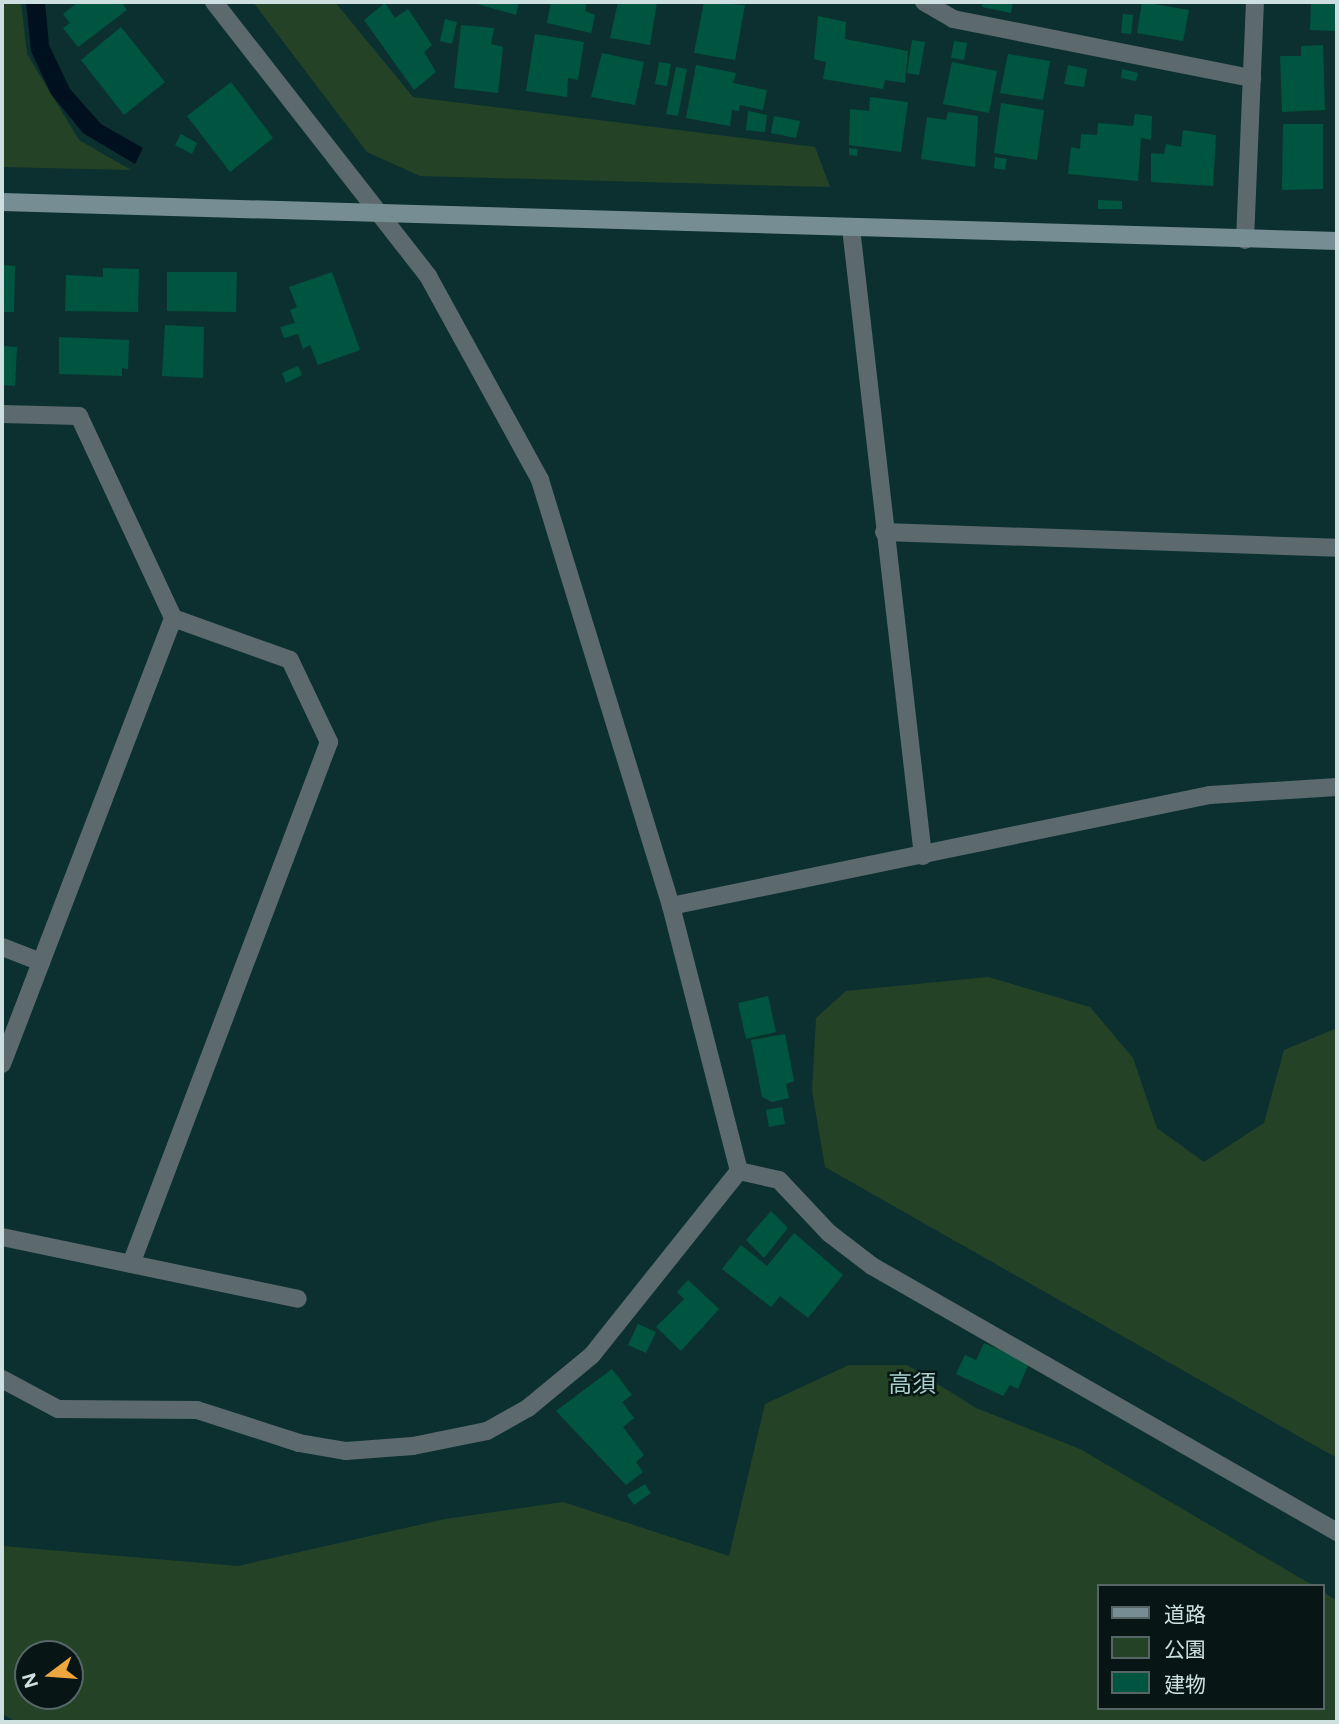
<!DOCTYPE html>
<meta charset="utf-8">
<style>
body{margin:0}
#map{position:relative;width:1339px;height:1724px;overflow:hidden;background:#0c3030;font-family:Figtree,"Noto Sans JP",sans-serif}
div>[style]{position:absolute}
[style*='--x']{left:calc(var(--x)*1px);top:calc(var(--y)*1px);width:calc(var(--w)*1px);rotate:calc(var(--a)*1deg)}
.green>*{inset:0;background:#244326}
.water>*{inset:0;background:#00101e}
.building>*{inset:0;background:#005540}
.street>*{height:18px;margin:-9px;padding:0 9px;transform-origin:9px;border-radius:9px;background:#5c6a6e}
.secondary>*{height:18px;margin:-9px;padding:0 9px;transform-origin:9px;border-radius:9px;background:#778d94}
span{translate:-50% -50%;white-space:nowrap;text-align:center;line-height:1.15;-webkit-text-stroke:5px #071515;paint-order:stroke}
.quarter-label{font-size:24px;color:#a7cdcc}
.frame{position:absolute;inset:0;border:4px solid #cde0df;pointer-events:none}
.legend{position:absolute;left:1097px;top:1584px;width:228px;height:126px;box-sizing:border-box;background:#071515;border:2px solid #566666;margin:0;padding:9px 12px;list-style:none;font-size:21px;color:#cde0df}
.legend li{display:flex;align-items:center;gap:14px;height:35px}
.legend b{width:35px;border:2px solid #566666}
.north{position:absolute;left:14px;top:1640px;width:70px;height:70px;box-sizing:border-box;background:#071515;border:2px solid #566666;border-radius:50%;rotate:254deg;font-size:19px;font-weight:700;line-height:28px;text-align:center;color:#cde0df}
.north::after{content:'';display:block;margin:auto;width:24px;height:32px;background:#efa73d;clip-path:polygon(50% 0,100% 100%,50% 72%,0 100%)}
</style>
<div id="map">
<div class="green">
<div style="clip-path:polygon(2px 2px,21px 2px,27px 54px,79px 140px,131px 170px,2px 167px)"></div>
<div style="clip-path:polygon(253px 2px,335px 2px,413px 97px,815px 147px,830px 187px,420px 176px,367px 152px)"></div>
<div style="clip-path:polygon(988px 977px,1090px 1007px,1133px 1058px,1157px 1128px,1204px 1162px,1264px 1123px,1284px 1050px,1337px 1028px,1337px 1458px,825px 1167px,812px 1091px,816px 1018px,846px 991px)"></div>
<div style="clip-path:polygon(evenodd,849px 1365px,907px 1365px,976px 1408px,1080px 1449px,1314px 1586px,1099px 1586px,1099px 1708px,1323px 1708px,1323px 1592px,1337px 1601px,1337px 1722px,17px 1722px,2px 1714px,2px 1546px,238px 1566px,445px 1519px,563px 1502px,729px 1556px,765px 1404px,849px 1365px,28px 1654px,70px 1654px,70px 1696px,28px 1696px,28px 1654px)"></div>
</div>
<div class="water">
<div style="clip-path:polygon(26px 2px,45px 2px,49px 45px,70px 89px,101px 124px,143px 148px,135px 164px,83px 133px,51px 94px,31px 51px)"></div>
</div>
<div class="building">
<div style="clip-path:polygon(78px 2px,121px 2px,127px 10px,78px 47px,63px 28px,70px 23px,63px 14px)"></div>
<div style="clip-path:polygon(470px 2px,519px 2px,516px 15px)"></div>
<div style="clip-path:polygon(551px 2px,587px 2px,585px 11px,595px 15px,591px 33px,547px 23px)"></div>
<div style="clip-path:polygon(618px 2px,657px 2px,650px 45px,610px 38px)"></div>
<div style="clip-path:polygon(704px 2px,745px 5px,735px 60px,694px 53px)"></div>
<div style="clip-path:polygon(983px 2px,1013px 2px,1011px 13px,982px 7px)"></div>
<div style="clip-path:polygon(1142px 2px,1189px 10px,1183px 41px,1137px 33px)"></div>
<div style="clip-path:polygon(1311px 2px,1337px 2px,1337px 31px,1310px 30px)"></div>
<div style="clip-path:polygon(385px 3px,395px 18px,408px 9px,432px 45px,424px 52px,436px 72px,414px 90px,364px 20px)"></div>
<div style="clip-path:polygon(1123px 14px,1133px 15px,1131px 34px,1121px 33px)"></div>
<div style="clip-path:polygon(818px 16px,846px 22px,845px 39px,908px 51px,905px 83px,885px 80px,883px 89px,823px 79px,826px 62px,814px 59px)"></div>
<div style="clip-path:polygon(445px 19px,457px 22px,452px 44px,440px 41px)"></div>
<div style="clip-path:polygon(461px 25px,494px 28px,491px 44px,503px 47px,498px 93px,454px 88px)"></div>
<div style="clip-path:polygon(121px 27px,165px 82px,124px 115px,81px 60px)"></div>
<div style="clip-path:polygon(535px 34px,584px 42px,578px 80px,568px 78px,567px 97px,526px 91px)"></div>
<div style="clip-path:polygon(912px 40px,925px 42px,919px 75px,907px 73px)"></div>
<div style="clip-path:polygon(954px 41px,967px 43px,964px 60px,951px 58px)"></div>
<div style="clip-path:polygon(1323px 45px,1325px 110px,1282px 112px,1280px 56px,1301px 56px,1301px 46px)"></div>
<div style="clip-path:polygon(602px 53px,644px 62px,635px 105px,591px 97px)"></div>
<div style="clip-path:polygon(1008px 54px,1050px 61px,1043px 100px,1000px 93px)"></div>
<div style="clip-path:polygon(659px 62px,671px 64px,667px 86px,655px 84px)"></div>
<div style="clip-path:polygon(952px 62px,997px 71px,989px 113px,943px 104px)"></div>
<div style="clip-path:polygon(696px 65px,736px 73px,733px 83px,767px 90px,763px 110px,740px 105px,739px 111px,732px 110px,730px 126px,686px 118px)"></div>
<div style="clip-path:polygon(1068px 65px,1087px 69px,1084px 87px,1064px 84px)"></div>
<div style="clip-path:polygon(676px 67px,687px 69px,678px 116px,666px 114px)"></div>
<div style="clip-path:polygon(1122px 69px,1138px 73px,1136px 81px,1121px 78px)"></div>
<div style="clip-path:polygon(231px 82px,273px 138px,230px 172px,187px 116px)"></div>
<div style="clip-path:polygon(870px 97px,908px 102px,901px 152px,849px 145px,850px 109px,869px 111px)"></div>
<div style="clip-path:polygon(1001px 103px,1044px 110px,1037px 160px,994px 153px)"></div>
<div style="clip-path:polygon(748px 111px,767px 115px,765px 132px,746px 130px)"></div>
<div style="clip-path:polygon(948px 112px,978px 116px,975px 167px,921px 159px,927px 117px,946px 120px)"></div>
<div style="clip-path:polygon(1135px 114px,1152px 116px,1151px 140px,1141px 138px,1138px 181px,1068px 174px,1071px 147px,1080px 149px,1081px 134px,1097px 135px,1098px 123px,1133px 126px)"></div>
<div style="clip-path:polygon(774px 116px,800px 121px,796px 138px,771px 133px)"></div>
<div style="clip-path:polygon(1283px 124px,1323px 124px,1323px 189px,1282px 190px)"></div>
<div style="clip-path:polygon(1183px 130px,1216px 135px,1213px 186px,1151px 182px,1151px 153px,1164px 154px,1166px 144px,1181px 147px)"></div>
<div style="clip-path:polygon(181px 134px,197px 143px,192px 154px,175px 145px)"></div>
<div style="clip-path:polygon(849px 148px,858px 149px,857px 156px,849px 155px)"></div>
<div style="clip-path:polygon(995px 157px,1007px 159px,1005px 170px,994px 168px)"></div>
<div style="clip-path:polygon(1098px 200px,1122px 201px,1122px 209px,1098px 209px)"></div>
<div style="clip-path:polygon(2px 265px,15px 266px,14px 312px,2px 312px)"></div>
<div style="clip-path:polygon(103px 268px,139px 269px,138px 312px,65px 311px,66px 275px,103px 277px)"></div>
<div style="clip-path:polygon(167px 272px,237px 272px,236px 312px,167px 311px)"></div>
<div style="clip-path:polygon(332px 272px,360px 350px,318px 365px,310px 345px,303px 349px,298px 334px,284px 338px,280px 327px,295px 323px,290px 310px,297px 307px,289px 287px)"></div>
<div style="clip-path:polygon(165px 325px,204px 327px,203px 378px,162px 376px)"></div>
<div style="clip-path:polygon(59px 337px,129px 340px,128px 369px,122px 368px,122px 376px,59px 374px)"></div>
<div style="clip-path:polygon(2px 346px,17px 347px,15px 386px,2px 385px)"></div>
<div style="clip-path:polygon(298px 366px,302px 375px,286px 383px,282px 373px)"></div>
<div style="clip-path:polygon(768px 996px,776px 1032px,746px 1039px,738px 1003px)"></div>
<div style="clip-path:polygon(785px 1034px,794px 1081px,786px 1084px,789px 1098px,772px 1102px,762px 1097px,751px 1040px)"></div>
<div style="clip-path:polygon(782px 1107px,785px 1124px,769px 1127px,766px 1110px)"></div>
<div style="clip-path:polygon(771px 1211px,788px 1228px,764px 1258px,746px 1240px)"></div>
<div style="clip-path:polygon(794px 1233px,843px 1275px,808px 1318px,780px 1296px,771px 1307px,722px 1269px,741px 1245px,767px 1266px)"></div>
<div style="clip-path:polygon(688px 1280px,719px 1309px,681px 1351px,656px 1327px,684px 1299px,677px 1292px)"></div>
<div style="clip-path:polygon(638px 1324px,656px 1332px,646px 1353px,628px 1345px)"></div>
<div style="clip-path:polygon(984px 1343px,1029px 1363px,1018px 1389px,1010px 1385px,1003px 1396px,956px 1374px,965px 1355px,976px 1360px)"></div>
<div style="clip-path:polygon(612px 1369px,632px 1395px,622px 1402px,634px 1418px,623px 1427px,644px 1455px,636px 1462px,643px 1472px,626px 1485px,556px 1411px)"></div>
<div style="clip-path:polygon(645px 1484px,651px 1493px,634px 1505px,627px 1495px)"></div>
</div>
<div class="street">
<div style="--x:214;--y:2;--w:348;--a:52"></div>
<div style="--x:428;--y:276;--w:233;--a:61.2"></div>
<div style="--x:540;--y:480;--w:446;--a:72.9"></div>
<div style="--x:671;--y:906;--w:274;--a:75.6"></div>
<div style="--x:924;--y:2;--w:34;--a:30"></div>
<div style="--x:953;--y:19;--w:305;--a:11.2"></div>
<div style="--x:851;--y:228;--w:632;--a:83.46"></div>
<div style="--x:1245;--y:240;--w:238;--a:-87.6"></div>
<div style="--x:2;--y:414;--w:77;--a:1.5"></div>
<div style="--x:79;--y:416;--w:223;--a:65"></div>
<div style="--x:173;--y:618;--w:124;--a:19.7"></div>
<div style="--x:290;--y:660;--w:91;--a:64.6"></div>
<div style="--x:329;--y:742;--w:558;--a:110.77"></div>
<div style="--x:884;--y:532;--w:453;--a:2"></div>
<div style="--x:671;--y:906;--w:550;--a:-11.64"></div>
<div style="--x:1210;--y:795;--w:127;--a:-3.6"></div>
<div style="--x:2;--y:947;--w:42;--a:21"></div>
<div style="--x:2;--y:1064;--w:478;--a:-69"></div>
<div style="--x:739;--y:1171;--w:41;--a:12.7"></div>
<div style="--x:779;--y:1180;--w:73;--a:46.7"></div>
<div style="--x:829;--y:1233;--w:54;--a:37.5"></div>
<div style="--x:872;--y:1266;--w:536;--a:29.77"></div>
<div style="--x:2;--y:1237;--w:302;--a:11.8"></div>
<div style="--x:2;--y:1379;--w:64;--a:28.2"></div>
<div style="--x:58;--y:1409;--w:139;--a:0.4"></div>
<div style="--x:197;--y:1410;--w:107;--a:17.9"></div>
<div style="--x:299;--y:1443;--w:48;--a:9.7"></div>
<div style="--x:346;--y:1451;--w:67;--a:-4.3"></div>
<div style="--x:413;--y:1446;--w:76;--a:-11.5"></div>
<div style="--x:487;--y:1431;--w:47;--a:-29.3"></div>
<div style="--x:528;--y:1408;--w:83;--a:-39.6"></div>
<div style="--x:592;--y:1355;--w:236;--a:-51.4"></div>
</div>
<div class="secondary">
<div style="--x:2;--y:202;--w:1336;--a:1.67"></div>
</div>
<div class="quarter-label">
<span style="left:912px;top:1384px">高須</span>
</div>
<div class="frame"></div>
<ul class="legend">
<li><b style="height:9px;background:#778d94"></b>道路</li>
<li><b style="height:19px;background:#244326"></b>公園</li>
<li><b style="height:19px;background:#005540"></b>建物</li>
</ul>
<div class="north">N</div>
</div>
